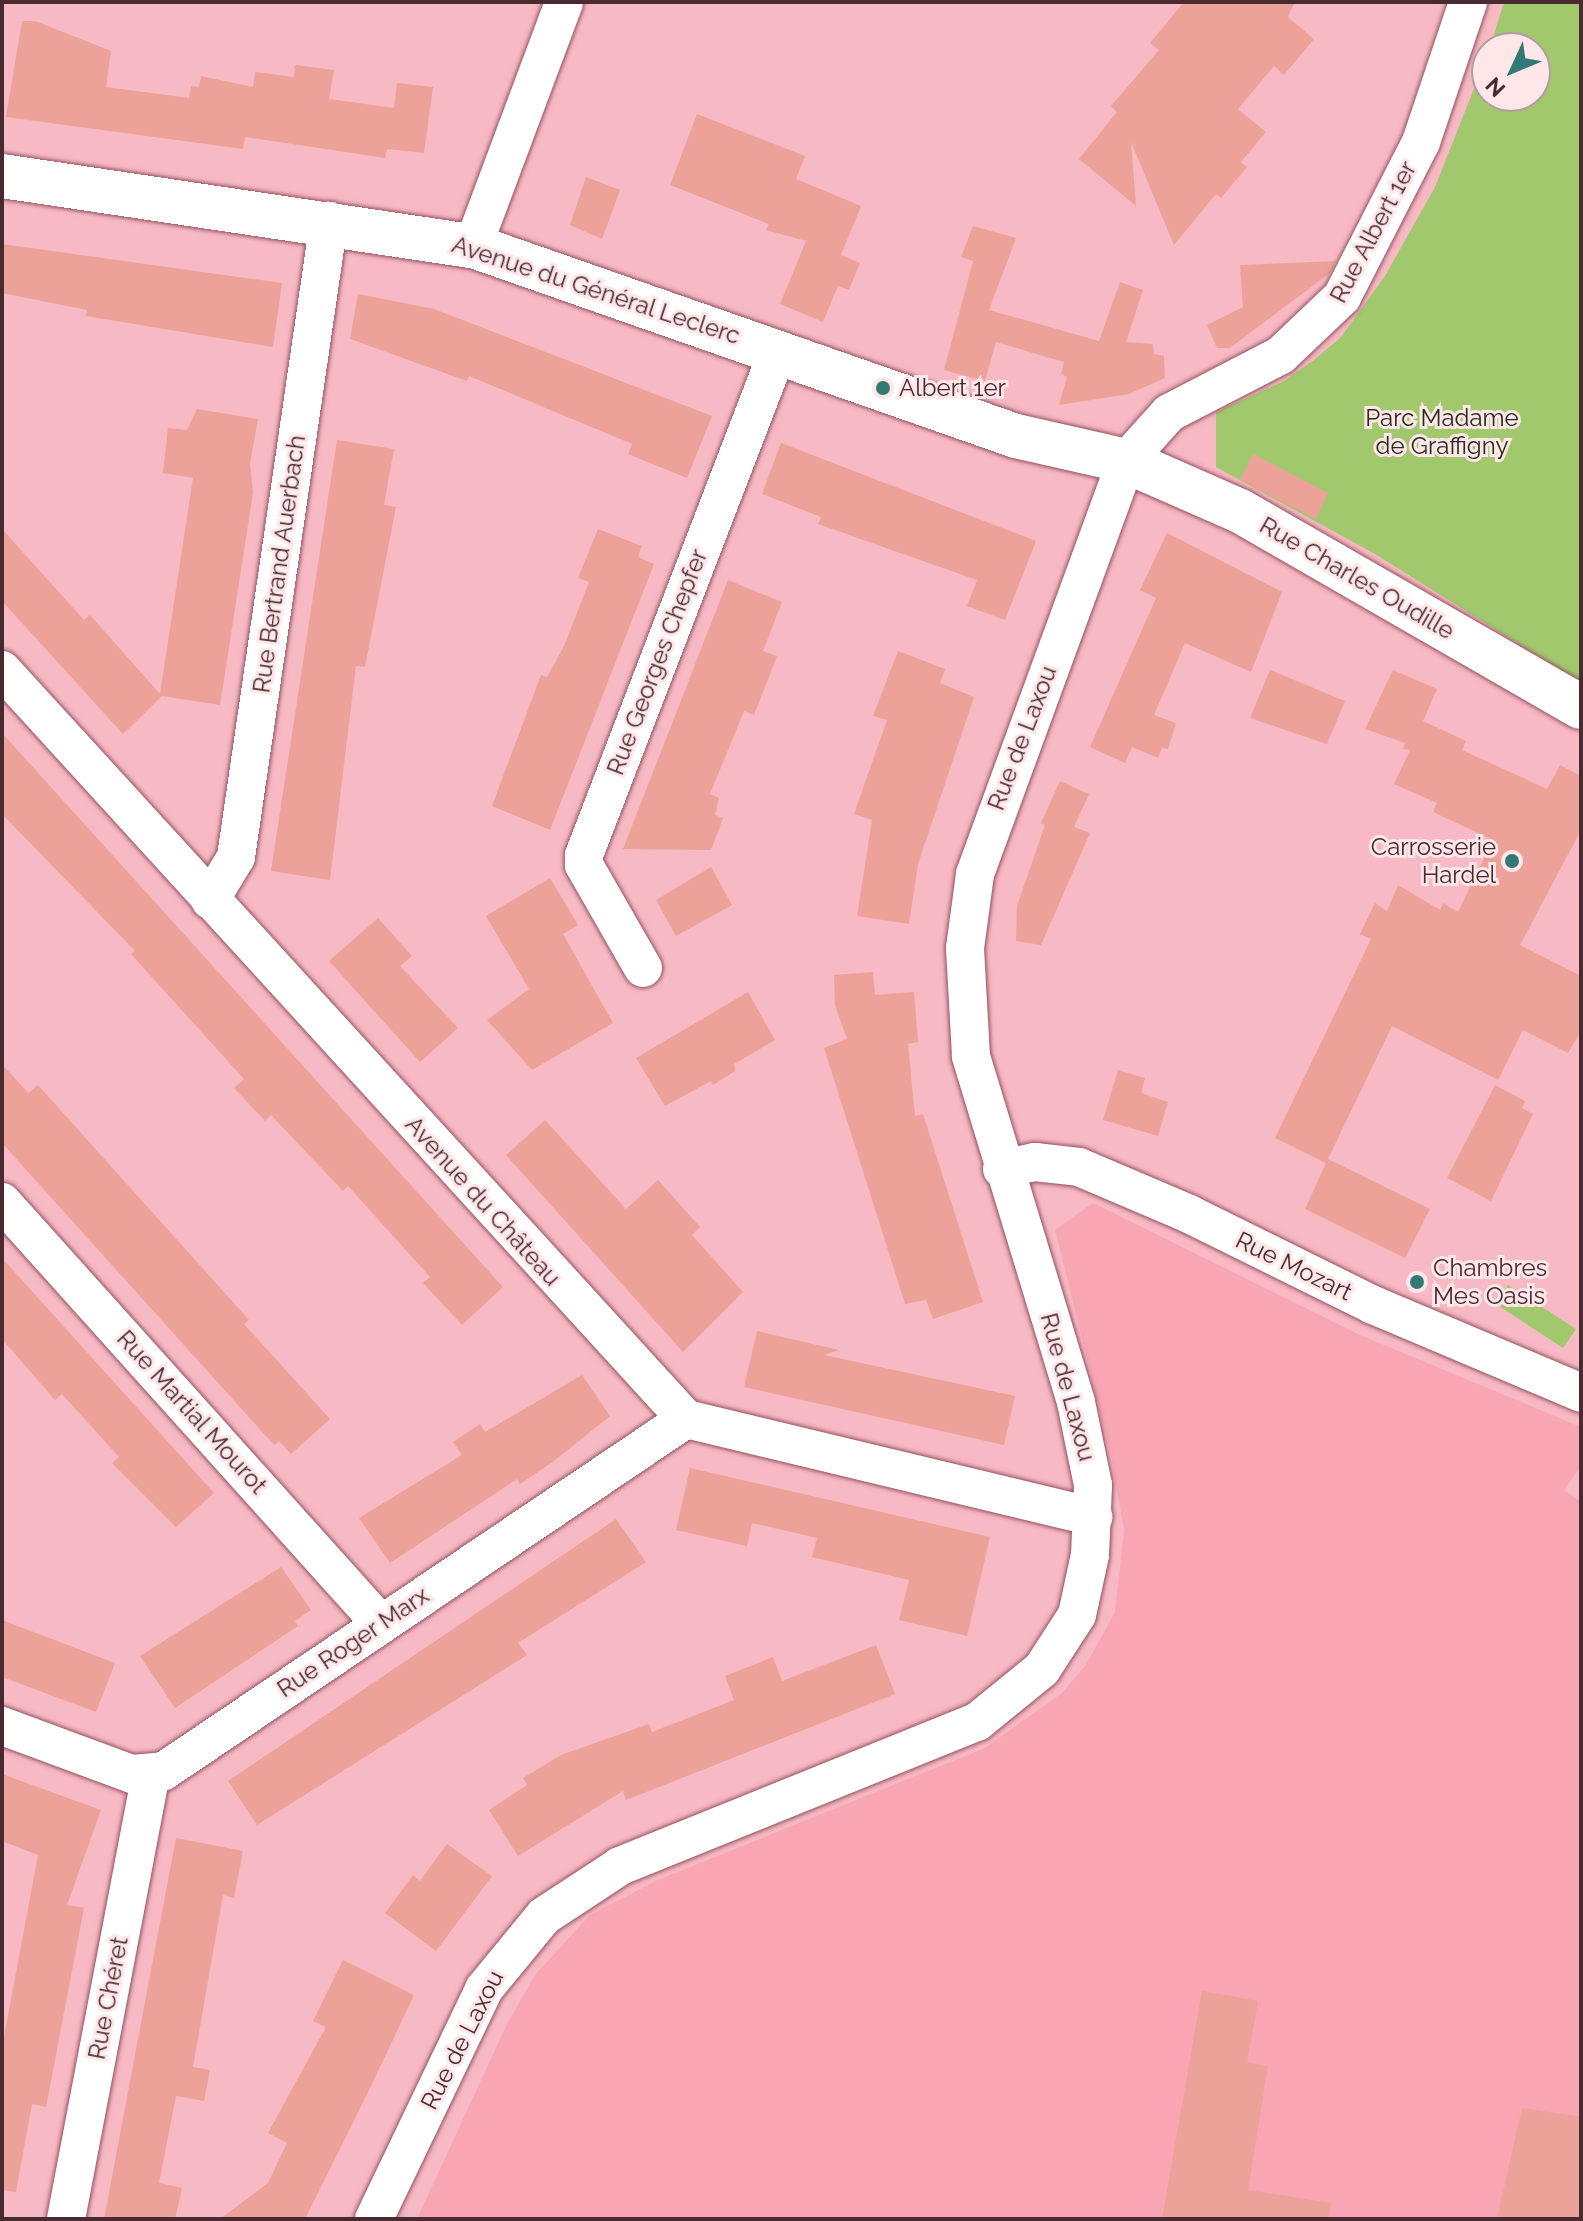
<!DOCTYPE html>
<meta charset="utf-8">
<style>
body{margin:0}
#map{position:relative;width:1583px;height:2221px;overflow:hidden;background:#f7b9c3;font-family:Raleway,sans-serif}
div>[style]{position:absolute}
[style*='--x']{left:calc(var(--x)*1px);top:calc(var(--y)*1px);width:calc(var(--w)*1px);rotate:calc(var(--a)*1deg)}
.built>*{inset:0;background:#f8a5b4}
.green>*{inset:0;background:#a2c86e}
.building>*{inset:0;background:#eca298}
.roads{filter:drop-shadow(0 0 2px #94515f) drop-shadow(0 0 2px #94515f)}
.street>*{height:38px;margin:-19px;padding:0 19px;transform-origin:19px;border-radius:19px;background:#fff}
.secondary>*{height:44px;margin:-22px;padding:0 22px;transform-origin:22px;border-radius:22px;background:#fff}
.dots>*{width:22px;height:22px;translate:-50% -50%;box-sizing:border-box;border:4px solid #fee6e9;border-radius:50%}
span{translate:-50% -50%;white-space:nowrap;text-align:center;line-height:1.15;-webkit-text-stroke:6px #fee6e9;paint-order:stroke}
.street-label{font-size:24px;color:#482a30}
.poi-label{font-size:24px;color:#482a30}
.left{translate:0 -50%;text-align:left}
.right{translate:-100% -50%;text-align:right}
.park-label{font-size:24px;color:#252e18}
.frame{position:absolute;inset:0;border:4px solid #482a30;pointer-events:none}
.north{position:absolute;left:1471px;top:32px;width:80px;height:80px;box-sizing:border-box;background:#fee6e9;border:2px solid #b59b9f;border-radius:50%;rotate:226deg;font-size:22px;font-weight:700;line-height:32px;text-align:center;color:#482a30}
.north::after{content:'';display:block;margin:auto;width:28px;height:36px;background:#327973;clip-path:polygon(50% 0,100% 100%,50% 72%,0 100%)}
</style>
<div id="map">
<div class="built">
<div style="clip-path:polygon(1093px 1203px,1360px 1335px,1581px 1427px,1581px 1466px,1564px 1490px,1581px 1502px,1581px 2219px,417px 2219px,507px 2024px,535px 1975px,590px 1915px,658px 1880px,985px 1748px,1062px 1693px,1086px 1665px,1115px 1612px,1124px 1530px,1110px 1450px,1055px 1230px)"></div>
</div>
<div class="green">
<div style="clip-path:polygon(1504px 2px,1581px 2px,1581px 683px,1375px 554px,1216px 467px,1216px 412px,1284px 381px,1314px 360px,1341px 337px,1385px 276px,1435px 187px,1487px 56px,1487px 96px,1535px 96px,1535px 48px,1490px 48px)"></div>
<div style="clip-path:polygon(1508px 1285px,1576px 1329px,1563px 1348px,1496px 1304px)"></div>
</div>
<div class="building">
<div style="clip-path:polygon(1184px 2px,1295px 2px,1288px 17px,1314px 39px,1284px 75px,1274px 66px,1238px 109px,1266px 132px,1241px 162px,1247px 167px,1221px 198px,1216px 194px,1174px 245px,1131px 142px,1136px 206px,1079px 159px,1117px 112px,1111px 106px,1159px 50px,1150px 43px)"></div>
<div style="clip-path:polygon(22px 21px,35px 21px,111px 51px,106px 87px,189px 98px,191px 86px,199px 87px,201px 76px,253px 87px,255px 72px,294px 77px,295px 65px,334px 70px,329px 99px,394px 108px,397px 83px,433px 87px,424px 153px,387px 149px,385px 158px,245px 137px,243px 149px,6px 117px)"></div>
<div style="clip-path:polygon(697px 114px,805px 156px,796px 179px,861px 206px,841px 255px,860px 263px,849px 290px,838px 286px,823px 322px,780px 304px,806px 241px,766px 230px,769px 224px,670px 185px)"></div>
<div style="clip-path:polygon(586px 177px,620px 190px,602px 239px,570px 225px)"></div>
<div style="clip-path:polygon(973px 226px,1016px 238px,989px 310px,1099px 341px,1120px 282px,1143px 290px,1126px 342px,1153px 344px,1154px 354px,1164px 356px,1165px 378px,1129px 394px,1059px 405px,1067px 377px,1061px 374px,1064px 362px,996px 342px,985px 381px,944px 370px,973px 261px,961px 257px)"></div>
<div style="clip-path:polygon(2px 244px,282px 283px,273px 347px,86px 316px,87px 310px,2px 293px)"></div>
<div style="clip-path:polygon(1336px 261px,1330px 273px,1230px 348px,1217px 348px,1207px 325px,1243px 307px,1240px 265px)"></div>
<div style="clip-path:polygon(358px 294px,434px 309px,712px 416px,687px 478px,628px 454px,632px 444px,469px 376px,467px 381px,350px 339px)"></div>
<div style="clip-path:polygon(197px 409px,258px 419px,250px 463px,253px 493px,220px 705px,162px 696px,123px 734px,2px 601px,2px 529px,84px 620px,90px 615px,160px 694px,193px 478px,163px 473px,168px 428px,187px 430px)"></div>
<div style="clip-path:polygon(337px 440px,394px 449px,384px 505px,396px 507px,365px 667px,356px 666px,330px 880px,271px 871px)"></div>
<div style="clip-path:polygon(781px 443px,1036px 541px,1005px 620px,967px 606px,977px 580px,818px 524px,821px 517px,762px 494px)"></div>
<div style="clip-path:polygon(1253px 454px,1328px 493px,1316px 519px,1240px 480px)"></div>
<div style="clip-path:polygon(598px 529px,642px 546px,638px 557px,654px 564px,550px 830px,492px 806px,541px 675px,547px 677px,564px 646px,589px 582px,578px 578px)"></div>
<div style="clip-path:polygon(1167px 533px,1282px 592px,1251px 672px,1185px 643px,1154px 715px,1176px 723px,1168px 749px,1162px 748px,1158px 758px,1132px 747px,1125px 763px,1090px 747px,1156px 598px,1140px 590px)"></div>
<div style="clip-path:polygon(728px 580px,782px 602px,763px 651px,777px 656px,754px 715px,744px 711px,710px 794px,719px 798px,715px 815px,723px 818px,711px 850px,623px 849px)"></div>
<div style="clip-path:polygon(898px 651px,945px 669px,940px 683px,974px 697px,918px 864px,909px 924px,857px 916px,872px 820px,854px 814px,887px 720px,873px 716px)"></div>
<div style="clip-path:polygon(1270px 670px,1345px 701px,1327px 744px,1250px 718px)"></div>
<div style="clip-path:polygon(1393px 670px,1437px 689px,1423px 721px,1466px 741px,1462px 750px,1547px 789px,1560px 765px,1581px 776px,1581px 830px,1520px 945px,1581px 976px,1581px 1031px,1568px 1053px,1523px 1030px,1498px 1080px,1392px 1026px,1328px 1159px,1430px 1209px,1405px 1258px,1305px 1209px,1326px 1163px,1275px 1138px,1371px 939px,1360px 934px,1375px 903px,1387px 911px,1398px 885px,1440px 910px,1443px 903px,1458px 912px,1493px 840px,1433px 812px,1437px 803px,1394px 784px,1410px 750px,1403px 749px,1405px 743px,1365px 729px)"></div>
<div style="clip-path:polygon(2px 733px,503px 1287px,462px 1325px,423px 1283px,430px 1277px,348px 1186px,343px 1191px,271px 1115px,265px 1121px,234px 1088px,244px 1079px,131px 954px,135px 951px,2px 814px)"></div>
<div style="clip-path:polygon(1060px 781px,1089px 794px,1074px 827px,1090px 833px,1041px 945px,1016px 941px,1017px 906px,1045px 825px,1041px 823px)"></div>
<div style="clip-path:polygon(711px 867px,732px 905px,676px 936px,656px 900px)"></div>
<div style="clip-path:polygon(550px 878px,578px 925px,563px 934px,613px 1023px,532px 1070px,487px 1020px,529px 989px,486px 916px)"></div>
<div style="clip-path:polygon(378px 918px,412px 956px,400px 966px,458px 1028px,420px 1062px,329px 961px)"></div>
<div style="clip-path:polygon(873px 972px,875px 995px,914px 992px,918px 1042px,908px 1044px,915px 1116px,923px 1114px,983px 1302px,933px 1319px,926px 1300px,905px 1304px,824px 1048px,847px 1039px,835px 1005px,834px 975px)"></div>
<div style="clip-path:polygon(748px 992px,775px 1040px,734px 1064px,735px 1071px,713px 1085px,711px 1081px,665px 1106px,636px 1058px)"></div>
<div style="clip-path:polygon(2px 1064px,28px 1093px,38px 1085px,249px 1320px,244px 1324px,330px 1419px,291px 1454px,279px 1441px,274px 1445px,2px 1143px)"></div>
<div style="clip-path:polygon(1118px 1070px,1145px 1078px,1141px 1093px,1168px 1102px,1158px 1136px,1103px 1120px)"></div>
<div style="clip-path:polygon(1495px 1085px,1525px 1101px,1522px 1108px,1533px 1114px,1491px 1201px,1447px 1178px)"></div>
<div style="clip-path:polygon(545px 1120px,626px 1209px,658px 1180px,700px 1227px,692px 1235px,743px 1292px,683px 1352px,506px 1155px)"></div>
<div style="clip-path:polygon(2px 1258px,214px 1493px,176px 1527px,112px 1463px,119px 1457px,62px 1394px,55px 1400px,2px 1339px)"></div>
<div style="clip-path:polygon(757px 1331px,839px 1350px,824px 1355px,1015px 1396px,1004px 1445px,744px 1387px)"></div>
<div style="clip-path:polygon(582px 1375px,610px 1416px,554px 1461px,520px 1484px,517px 1479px,390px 1563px,359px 1518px,462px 1455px,453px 1442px,480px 1424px,485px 1432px)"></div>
<div style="clip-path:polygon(690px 1468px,990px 1537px,967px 1636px,899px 1620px,909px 1580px,812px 1557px,817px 1538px,752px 1523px,747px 1546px,676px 1530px)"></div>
<div style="clip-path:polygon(616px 1519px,646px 1562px,518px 1643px,527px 1655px,257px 1825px,228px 1781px)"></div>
<div style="clip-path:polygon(281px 1567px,311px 1610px,295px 1621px,298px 1626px,175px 1708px,140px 1656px)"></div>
<div style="clip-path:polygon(2px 1620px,115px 1663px,96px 1712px,2px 1677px)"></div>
<div style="clip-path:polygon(876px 1645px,895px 1694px,626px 1800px,623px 1791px,518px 1856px,489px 1810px,527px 1785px,523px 1778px,561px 1755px,649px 1724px,652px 1732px,734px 1700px,725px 1676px,773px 1657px,782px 1681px)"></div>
<div style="clip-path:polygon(2px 1774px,101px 1810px,67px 1905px,84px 1908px,46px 2107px,32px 2104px,16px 2192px,2px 2190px,2px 2048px,38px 1855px,2px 1841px)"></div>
<div style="clip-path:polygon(176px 1838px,243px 1851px,234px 1898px,223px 1895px,193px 2067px,210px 2070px,204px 2101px,176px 2096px,159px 2183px,182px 2188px,175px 2219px,104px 2219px)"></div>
<div style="clip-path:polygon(447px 1844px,492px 1876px,436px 1951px,385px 1913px,413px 1875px,420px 1881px)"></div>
<div style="clip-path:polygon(343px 1960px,414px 1995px,372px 2084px,305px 2219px,220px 2219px,268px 2183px,287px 2143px,268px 2133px,326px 2027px,313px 2021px)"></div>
<div style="clip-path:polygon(1202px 1991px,1258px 2001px,1247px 2063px,1268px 2066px,1248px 2190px,1331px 2203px,1329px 2219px,1162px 2219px)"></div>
<div style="clip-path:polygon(1522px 2108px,1581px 2117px,1581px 2219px,1497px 2219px)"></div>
</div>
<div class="roads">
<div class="street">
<div style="--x:473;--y:246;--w:260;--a:-69.5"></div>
<div style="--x:2;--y:670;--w:1014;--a:47.6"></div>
<div style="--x:686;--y:1419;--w:419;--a:13.5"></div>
<div style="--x:210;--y:900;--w:50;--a:-58.8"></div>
<div style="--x:236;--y:857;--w:643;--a:-81.68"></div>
<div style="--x:643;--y:968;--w:119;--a:-119.8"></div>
<div style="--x:584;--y:865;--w:10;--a:-90"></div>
<div style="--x:584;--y:855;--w:540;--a:-68.95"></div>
<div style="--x:1002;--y:1169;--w:34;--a:-12"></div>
<div style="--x:1035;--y:1162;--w:44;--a:6.5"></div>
<div style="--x:1079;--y:1167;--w:120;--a:23.1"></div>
<div style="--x:1189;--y:1214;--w:205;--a:26.3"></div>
<div style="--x:1373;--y:1305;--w:226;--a:22.9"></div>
<div style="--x:2;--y:1202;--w:566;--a:48.08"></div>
<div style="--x:2;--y:1726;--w:139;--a:20.3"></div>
<div style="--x:132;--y:1774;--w:32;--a:-5"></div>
<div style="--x:164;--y:1771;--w:630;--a:-33.99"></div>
<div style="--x:66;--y:2219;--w:450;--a:-79.2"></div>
<div style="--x:374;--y:2219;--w:255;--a:-64.4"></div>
<div style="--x:484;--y:1989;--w:94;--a:-50.6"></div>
<div style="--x:544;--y:1916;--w:91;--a:-33.3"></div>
<div style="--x:620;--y:1866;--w:385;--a:-22"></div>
<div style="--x:977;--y:1722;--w:84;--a:-39.2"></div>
<div style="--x:1042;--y:1669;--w:64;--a:-57.1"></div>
<div style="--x:1077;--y:1615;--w:61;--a:-77.8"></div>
<div style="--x:1090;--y:1555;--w:70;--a:-87.5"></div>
<div style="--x:1093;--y:1485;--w:85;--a:-101.6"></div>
<div style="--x:1076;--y:1402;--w:362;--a:-106.9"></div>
<div style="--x:971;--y:1056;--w:108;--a:-93.2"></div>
<div style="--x:965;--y:948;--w:75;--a:-82.3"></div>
<div style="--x:975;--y:874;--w:440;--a:-69.9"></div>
<div style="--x:1126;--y:461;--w:64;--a:-48.1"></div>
<div style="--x:1169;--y:413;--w:126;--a:-27.4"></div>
<div style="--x:1281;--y:355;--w:84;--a:-43.6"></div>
<div style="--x:1342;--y:297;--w:174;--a:-63"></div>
<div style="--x:1421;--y:142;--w:148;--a:-71.4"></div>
</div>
<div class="secondary">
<div style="--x:2;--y:176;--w:476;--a:8.5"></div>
<div style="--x:473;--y:246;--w:575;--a:19.29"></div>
<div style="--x:1016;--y:436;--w:113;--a:12.8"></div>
<div style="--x:1126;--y:461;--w:124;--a:23.7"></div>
<div style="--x:1240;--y:511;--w:393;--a:29.9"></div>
</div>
</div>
<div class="dots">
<div style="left:883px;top:388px;background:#327973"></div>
<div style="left:1512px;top:861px;background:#327973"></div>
<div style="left:1417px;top:1282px;background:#327973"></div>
</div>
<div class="street-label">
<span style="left:1373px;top:232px;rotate:-62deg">Rue Albert 1er</span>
<span style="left:596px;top:290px;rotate:18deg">Avenue du Général Leclerc</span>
<span style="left:279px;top:564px;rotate:-82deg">Rue Bertrand Auerbach</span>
<span style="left:1357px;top:578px;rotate:30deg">Rue Charles Oudille</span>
<span style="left:657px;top:662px;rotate:-69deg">Rue Georges Chepfer</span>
<span style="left:1022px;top:738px;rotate:-69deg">Rue de Laxou</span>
<span style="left:483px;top:1201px;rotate:48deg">Avenue du Château</span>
<span style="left:1294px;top:1266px;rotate:26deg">Rue Mozart</span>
<span style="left:1068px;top:1387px;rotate:75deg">Rue de Laxou</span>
<span style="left:192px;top:1412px;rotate:48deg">Rue Martial Mourot</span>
<span style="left:353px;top:1642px;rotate:-34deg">Rue Roger Marx</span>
<span style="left:108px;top:1998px;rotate:-79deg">Rue Chéret</span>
<span style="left:462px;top:2040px;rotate:-63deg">Rue de Laxou</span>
</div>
<div class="poi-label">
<span class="left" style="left:899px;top:388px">Albert 1er</span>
<span class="right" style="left:1496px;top:861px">Carrosserie<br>Hardel</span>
<span class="left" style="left:1433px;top:1282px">Chambres<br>Mes Oasis</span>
</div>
<div class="park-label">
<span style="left:1442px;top:432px">Parc Madame<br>de Graffigny</span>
</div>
<div class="frame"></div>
<div class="north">N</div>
</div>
